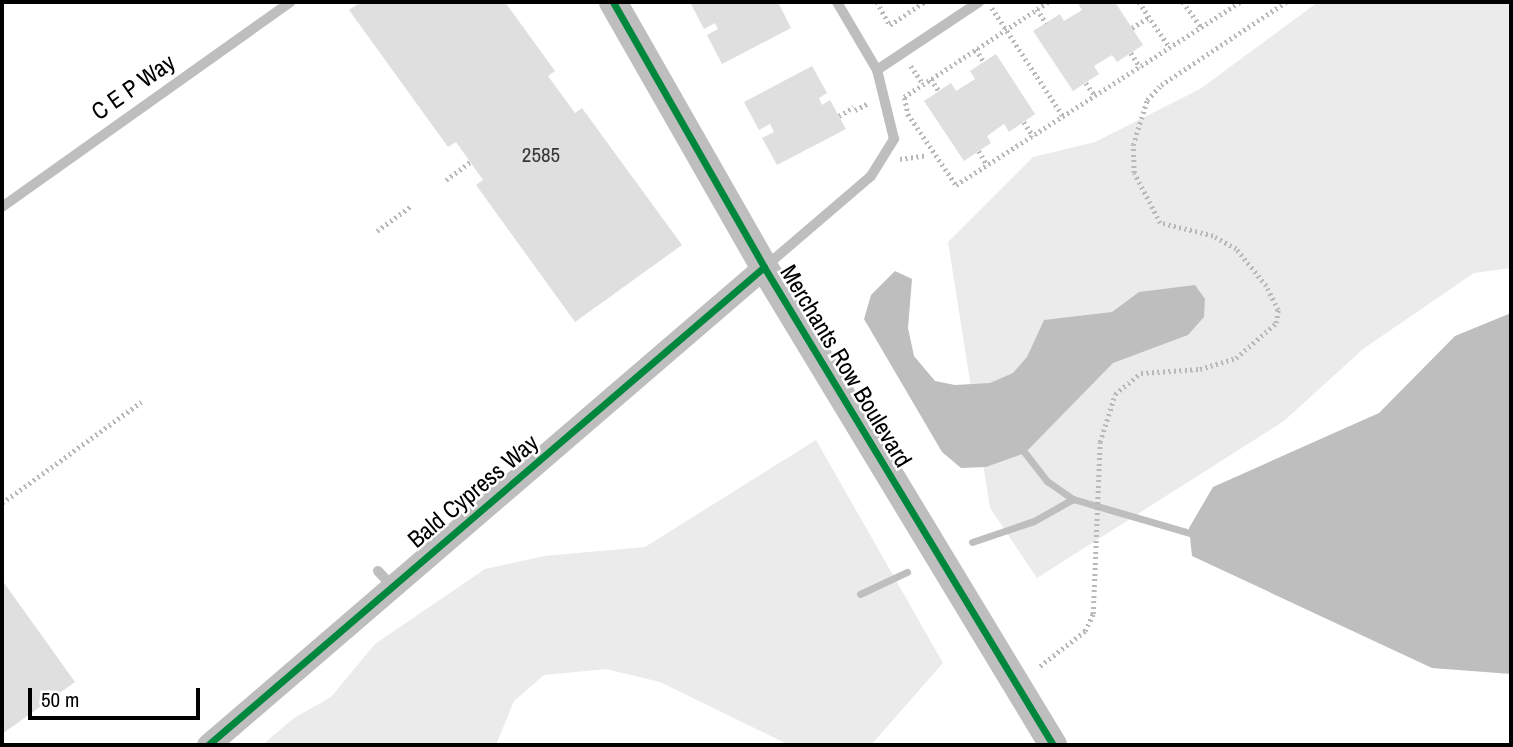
<!DOCTYPE html>
<style>
body{margin:0}
#map{position:relative;width:1513px;height:747px;overflow:hidden;background:#fff;font-family:"Archivo Narrow",sans-serif}
div>[style]{position:absolute}
[style*='--x']{left:calc(var(--x)*1px);top:calc(var(--y)*1px);width:calc(var(--w)*1px);rotate:calc(var(--a)*1deg)}
.green>*{inset:0;background:#ebebeb}
.water>*{inset:0;background:#bebebe}
.stream>*{height:7px;margin:-3.5px;padding:0 3.5px;transform-origin:3.5px;border-radius:3.5px;background:#bebebe}
.building>*{inset:0;background:#dfdfdf}
.path>*{height:4.5px;margin-top:-2.25px;transform-origin:0;background:repeating-linear-gradient(90deg,#b9b9b9 0 2px,transparent 0 5.5px)}
.service>*{height:10px;margin:-5px;padding:0 5px;transform-origin:5px;border-radius:5px;background:#bebebe}
.minor>*{height:23px;margin:-11.5px;padding:0 11.5px;transform-origin:11.5px;border-radius:11.5px;background:#bebebe}
.tertiary>*{height:28px;margin:-14px;padding:0 14px;transform-origin:14px;border-radius:14px;background:#bebebe}
.cycleway>*{height:7px;margin:-3.5px;padding:0 3.5px;transform-origin:3.5px;border-radius:3.5px;background:#00873e}
span{translate:-50% -50%;white-space:nowrap;text-align:center;line-height:1.15;-webkit-text-stroke:5px #fff;paint-order:stroke}
.number-label{font-size:21px;color:#383838}
.number-label span{-webkit-text-stroke-width:0}
.street-label{font-size:24px;color:#000}
.frame{position:absolute;inset:0;border:4px solid #000;pointer-events:none}
.scale{position:absolute;left:28px;top:688px;width:172px;height:32px;box-sizing:border-box;border:4px solid #000;border-top:0;padding-left:9px;font-size:21px;line-height:24px;white-space:nowrap;color:#000;-webkit-text-stroke:5px #fff;paint-order:stroke}
</style>
<div id="map">
<div class="green">
<div style="clip-path:polygon(1318px 2px,1511px 2px,1511px 268px,1474px 273px,1363px 349px,1284px 421px,1037px 578px,990px 508px,948px 242px,1033px 157px,1095px 142px,1200px 89px)"></div>
<div style="clip-path:polygon(816px 440px,943px 663px,871px 745px,789px 745px,660px 682px,606px 669px,544px 675px,514px 701px,496px 745px,262px 745px,294px 718px,331px 697px,375px 644px,485px 569px,544px 556px,645px 547px)"></div>
</div>
<div class="water">
<div style="clip-path:polygon(895px 271px,912px 279px,908px 328px,914px 356px,935px 381px,955px 385px,990px 383px,1013px 373px,1027px 357px,1044px 320px,1112px 312px,1139px 292px,1195px 285px,1205px 299px,1204px 317px,1188px 335px,1113px 363px,1025px 453px,986px 467px,961px 468px,942px 452px,864px 319px,871px 295px)"></div>
<div style="clip-path:polygon(1511px 313px,1511px 674px,1432px 668px,1192px 556px,1189px 528px,1213px 487px,1379px 413px,1455px 336px)"></div>
</div>
<div class="stream">
<div style="--x:1025;--y:453;--w:36;--a:52"></div>
<div style="--x:1047;--y:481;--w:32;--a:35"></div>
<div style="--x:1073;--y:499;--w:122;--a:16.2"></div>
<div style="--x:972;--y:542;--w:65;--a:-18.7"></div>
<div style="--x:1034;--y:521;--w:45;--a:-29.4"></div>
<div style="--x:860;--y:594;--w:52;--a:-25.1"></div>
</div>
<div class="building">
<div style="clip-path:polygon(361px 2px,505px 2px,555px 71px,548px 76px,575px 113px,582px 108px,682px 245px,575px 322px,476px 185px,483px 180px,456px 142px,448px 147px,349px 10px)"></div>
<div style="clip-path:polygon(690px 2px,778px 2px,791px 28px,722px 64px,707px 35px,718px 29px,715px 23px,704px 29px)"></div>
<div style="clip-path:polygon(1077px 2px,1115px 2px,1143px 45px,1117px 62px,1112px 55px,1094px 66px,1099px 74px,1073px 91px,1033px 31px,1060px 14px,1064px 21px,1082px 10px)"></div>
<div style="clip-path:polygon(996px 54px,1035px 114px,1009px 132px,1004px 124px,987px 136px,991px 143px,964px 161px,924px 101px,951px 83px,956px 91px,975px 79px,970px 71px)"></div>
<div style="clip-path:polygon(812px 66px,827px 93px,819px 98px,822px 105px,830px 100px,846px 129px,777px 165px,762px 138px,774px 132px,770px 124px,759px 130px,744px 102px)"></div>
<div style="clip-path:polygon(2px 580px,75px 682px,2px 734px)"></div>
</div>
<div class="path">
<div style="--x:877;--y:2;--w:26;--a:61"></div>
<div style="--x:890;--y:25;--w:41;--a:-34.1"></div>
<div style="--x:1139;--y:2;--w:55;--a:56"></div>
<div style="--x:1183;--y:2;--w:32;--a:54"></div>
<div style="--x:992;--y:8;--w:129;--a:56.7"></div>
<div style="--x:1037;--y:9;--w:17;--a:57"></div>
<div style="--x:1132;--y:28;--w:20;--a:-33"></div>
<div style="--x:976;--y:49;--w:15;--a:58"></div>
<div style="--x:1131;--y:53;--w:17;--a:57"></div>
<div style="--x:911;--y:66;--w:22;--a:56"></div>
<div style="--x:931;--y:79;--w:14;--a:56"></div>
<div style="--x:1086;--y:83;--w:16;--a:55"></div>
<div style="--x:855;--y:110;--w:16;--a:-27"></div>
<div style="--x:908;--y:114;--w:86;--a:55.9"></div>
<div style="--x:956;--y:185;--w:338;--a:-32.8"></div>
<div style="--x:839;--y:116;--w:17;--a:-31"></div>
<div style="--x:908;--y:116;--w:19;--a:-102"></div>
<div style="--x:904;--y:97;--w:173;--a:-33.4"></div>
<div style="--x:1024;--y:122;--w:17;--a:57"></div>
<div style="--x:979;--y:151;--w:16;--a:60"></div>
<div style="--x:900;--y:159;--w:27;--a:-8"></div>
<div style="--x:446;--y:180;--w:30;--a:-37"></div>
<div style="--x:377;--y:231;--w:42;--a:-36.3"></div>
<div style="--x:2;--y:503;--w:172;--a:-36"></div>
<div style="--x:1040;--y:666;--w:57;--a:-37.9"></div>
<div style="--x:1085;--y:631;--w:19;--a:-65"></div>
<div style="--x:1093;--y:614;--w:172;--a:-87.7"></div>
<div style="--x:1100;--y:442;--w:50;--a:-72.6"></div>
<div style="--x:1115;--y:394;--w:33;--a:-39"></div>
<div style="--x:1141;--y:373;--w:59;--a:-3.9"></div>
<div style="--x:1200;--y:369;--w:38;--a:-17"></div>
<div style="--x:1236;--y:358;--w:53;--a:-41.2"></div>
<div style="--x:1276;--y:323;--w:13;--a:-81"></div>
<div style="--x:1278;--y:310;--w:27;--a:-117"></div>
<div style="--x:1266;--y:286;--w:48;--a:-129"></div>
<div style="--x:1236;--y:249;--w:26;--a:-151"></div>
<div style="--x:1213;--y:236;--w:55;--a:-166.2"></div>
<div style="--x:1160;--y:223;--w:56;--a:-117.5"></div>
<div style="--x:1134;--y:173;--w:28;--a:-92"></div>
<div style="--x:1133;--y:145;--w:47;--a:-72.7"></div>
<div style="--x:1147;--y:100;--w:21;--a:-47"></div>
<div style="--x:1161;--y:85;--w:150;--a:-33.6"></div>
</div>
<div class="service">
<div style="--x:877;--y:70;--w:123;--a:-33.7"></div>
<div style="--x:2;--y:207;--w:354;--a:-35.4"></div>
<div style="--x:766;--y:266;--w:138;--a:-40.6"></div>
<div style="--x:871;--y:176;--w:44;--a:-58.1"></div>
<div style="--x:894;--y:139;--w:71;--a:-103.8"></div>
<div style="--x:877;--y:70;--w:79;--a:-120.5"></div>
<div style="--x:378;--y:571;--w:21;--a:47"></div>
</div>
<div class="minor">
<div style="--x:208;--y:745;--w:733;--a:-40.69"></div>
</div>
<div class="tertiary">
<div style="--x:613;--y:2;--w:305;--a:60.3"></div>
<div style="--x:764;--y:267;--w:559;--a:58.84"></div>
</div>
<div class="cycleway">
<div style="--x:613;--y:2;--w:305;--a:60.3"></div>
<div style="--x:764;--y:267;--w:559;--a:58.84"></div>
<div style="--x:208;--y:745;--w:733;--a:-40.69"></div>
</div>
<div class="number-label">
<span style="left:541px;top:155px">2585</span>
</div>
<div class="street-label">
<span style="left:133px;top:87px;rotate:-35deg">C E P Way</span>
<span style="left:846px;top:366px;rotate:59deg">Merchants Row Boulevard</span>
<span style="left:473px;top:491px;rotate:-40deg">Bald Cypress Way</span>
</div>
<div class="frame"></div>
<div class="scale">50 m</div>
</div>
